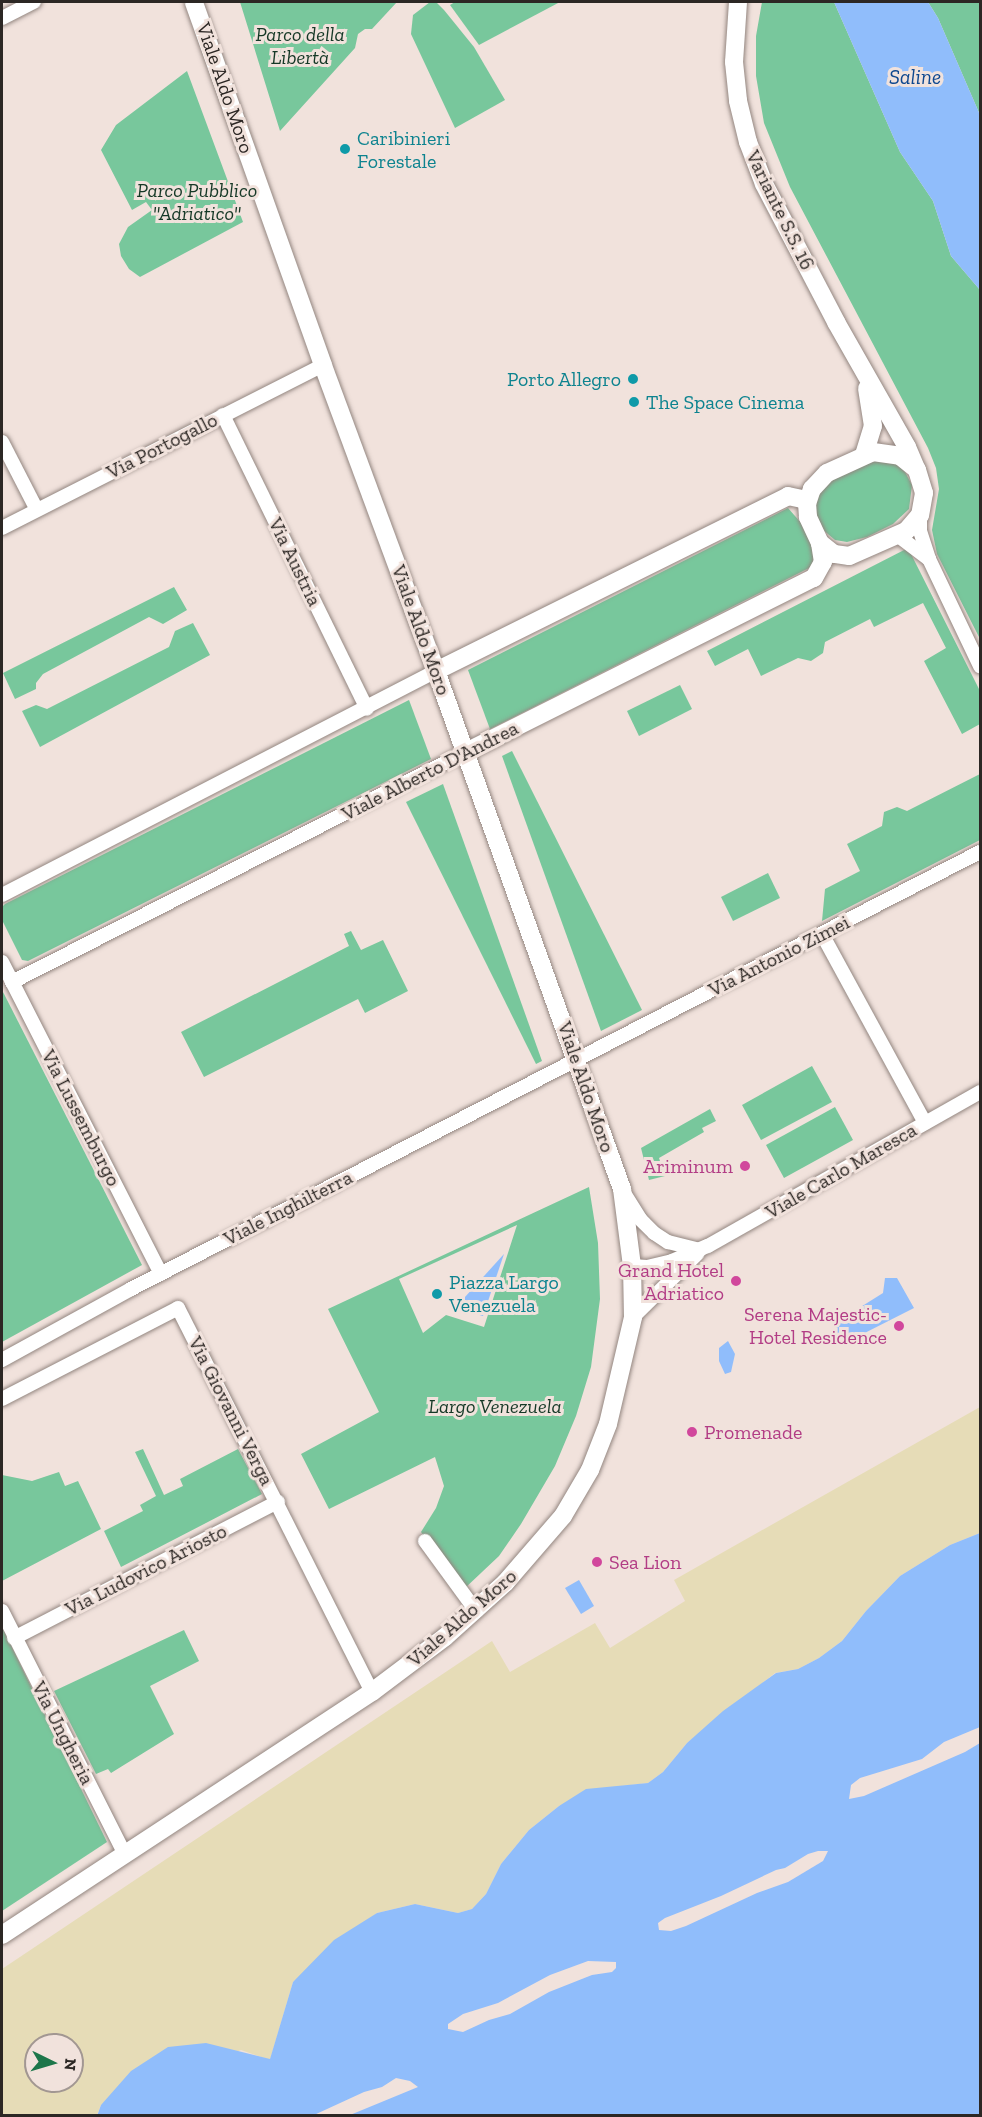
<!DOCTYPE html>
<meta charset="utf-8">
<style>
body{margin:0}
#map{position:relative;width:982px;height:2117px;overflow:hidden;background:#f1e2dc;font-family:"Zilla Slab",serif}
div>[style]{position:absolute}
[style*='--x']{left:calc(var(--x)*1px);top:calc(var(--y)*1px);width:calc(var(--w)*1px);rotate:calc(var(--a)*1deg)}
.green>*{inset:0;background:#78c79c}
.sand>*{inset:0;background:#e6dcb7}
.water>*{inset:0;background:#90bdfb}
.pier>*{inset:0;background:#f1e2dc}
.roads{filter:drop-shadow(0 0 2px #938680) drop-shadow(0 0 2px #938680)}
.street>*{height:14px;margin:-7px;padding:0 7px;transform-origin:7px;border-radius:7px;background:#fff}
.secondary>*{height:18px;margin:-9px;padding:0 9px;transform-origin:9px;border-radius:9px;background:#fff}
.dots>*{width:16px;height:16px;translate:-50% -50%;box-sizing:border-box;border:3px solid #f1e2dc;border-radius:50%}
span{translate:-50% -50%;white-space:nowrap;text-align:center;line-height:1.15;-webkit-text-stroke:6px #f1e2dc;paint-order:stroke}
.park-label{font-size:20px;color:#153826;font-style:italic}
.street-label{font-size:20px;color:#2c2724}
.culture-label{font-size:20px;color:#0d838f}
.left{translate:0 -50%;text-align:left}
.right{translate:-100% -50%;text-align:right}
.hotel-label{font-size:20px;color:#b23c85}
.water-label{font-size:21px;color:#0f488f;font-style:italic}
.frame{position:absolute;inset:0;border:3px solid #2c2724;pointer-events:none}
.north{position:absolute;left:24px;top:2033px;width:60px;height:60px;box-sizing:border-box;background:#f1e2dc;border:2px solid #a29792;border-radius:50%;rotate:95deg;font-size:16px;font-weight:700;line-height:24px;text-align:center;color:#2c2724}
.north::after{content:'';display:block;margin:auto;width:21px;height:27px;background:#1d764a;clip-path:polygon(50% 0,100% 100%,50% 72%,0 100%)}
</style>
<div id="map">
<div class="green">
<div style="clip-path:polygon(240px 2px,397px 2px,372px 29px,365px 29px,358px 34px,355px 48px,280px 131px)"></div>
<div style="clip-path:polygon(430px 2px,436px 2px,444px 10px,474px 47px,505px 100px,455px 128px,411px 34px,413px 15px)"></div>
<div style="clip-path:polygon(455px 2px,560px 2px,479px 45px,450px 5px)"></div>
<div style="clip-path:polygon(762px 2px,834px 2px,900px 152px,933px 201px,951px 256px,980px 290px,980px 639px,937px 554px,932px 530px,939px 489px,936px 468px,928px 448px,790px 187px,764px 123px,756px 76px,756px 36px)"></div>
<div style="clip-path:polygon(928px 2px,980px 2px,980px 115px,938px 18px)"></div>
<div style="clip-path:polygon(187px 71px,243px 222px,140px 277px,129px 269px,121px 256px,119px 244px,128px 227px,152px 210px,146px 202px,132px 210px,101px 150px,116px 125px)"></div>
<div style="clip-path:polygon(867px 459px,894px 462px,905px 472px,912px 485px,909px 509px,893px 524px,867px 537px,847px 542px,835px 540px,822px 529px,816px 514px,816px 501px,825px 483px)"></div>
<div style="clip-path:polygon(788px 508px,802px 524px,811px 544px,815px 565px,490px 729px,468px 670px)"></div>
<div style="clip-path:polygon(908px 548px,980px 691px,980px 724px,962px 734px,924px 661px,946px 648px,923px 603px,874px 627px,870px 619px,825px 642px,823px 653px,811px 661px,798px 658px,761px 676px,748px 649px,715px 666px,707px 651px)"></div>
<div style="clip-path:polygon(174px 587px,187px 610px,163px 624px,149px 617px,43px 674px,36px 683px,36px 689px,15px 699px,3px 673px)"></div>
<div style="clip-path:polygon(193px 623px,210px 655px,40px 747px,22px 711px,36px 705px,47px 709px,169px 647px,175px 631px)"></div>
<div style="clip-path:polygon(680px 685px,692px 709px,639px 736px,627px 711px)"></div>
<div style="clip-path:polygon(409px 700px,431px 759px,28px 961px,22px 960px,2px 920px,2px 907px,5px 904px)"></div>
<div style="clip-path:polygon(512px 751px,642px 1010px,601px 1031px,502px 756px)"></div>
<div style="clip-path:polygon(980px 774px,980px 840px,822px 921px,825px 889px,860px 871px,847px 844px,882px 826px,884px 812px,897px 807px,907px 811px)"></div>
<div style="clip-path:polygon(443px 784px,542px 1061px,536px 1064px,406px 802px)"></div>
<div style="clip-path:polygon(768px 873px,780px 898px,733px 921px,721px 897px)"></div>
<div style="clip-path:polygon(351px 931px,361px 950px,383px 940px,408px 991px,365px 1013px,358px 999px,204px 1077px,181px 1032px,349px 946px,344px 934px)"></div>
<div style="clip-path:polygon(2px 990px,142px 1265px,2px 1342px)"></div>
<div style="clip-path:polygon(812px 1066px,832px 1102px,761px 1140px,742px 1105px)"></div>
<div style="clip-path:polygon(835px 1107px,853px 1140px,784px 1178px,766px 1145px)"></div>
<div style="clip-path:polygon(710px 1109px,716px 1121px,702px 1128px,704px 1132px,659px 1158px,665px 1176px,649px 1180px,641px 1148px)"></div>
<div style="clip-path:polygon(evenodd,589px 1187px,598px 1243px,600px 1299px,591px 1367px,576px 1416px,555px 1466px,521px 1524px,499px 1556px,464px 1589px,421px 1532px,436px 1508px,444px 1486px,435px 1457px,329px 1509px,301px 1454px,379px 1412px,328px 1309px,589px 1187px,517px 1225px,484px 1327px,446px 1315px,423px 1333px,399px 1279px,517px 1225px)"></div>
<div style="clip-path:polygon(143px 1449px,164px 1495px,183px 1486px,180px 1479px,238px 1449px,262px 1494px,121px 1567px,104px 1531px,143px 1511px,140px 1505px,156px 1496px,135px 1452px)"></div>
<div style="clip-path:polygon(59px 1472px,65px 1486px,78px 1481px,101px 1529px,2px 1581px,2px 1475px,32px 1481px)"></div>
<div style="clip-path:polygon(2px 1627px,107px 1842px,2px 1911px)"></div>
<div style="clip-path:polygon(184px 1630px,199px 1661px,150px 1686px,174px 1734px,111px 1773px,108px 1769px,96px 1774px,54px 1691px)"></div>
</div>
<div class="sand">
<div style="clip-path:polygon(evenodd,980px 1407px,980px 1533px,950px 1545px,900px 1576px,866px 1611px,842px 1641px,819px 1658px,798px 1669px,775px 1673px,687px 1743px,663px 1772px,648px 1783px,622px 1786px,559px 1806px,529px 1830px,501px 1864px,486px 1894px,472px 1909px,458px 1913px,415px 1904px,377px 1913px,293px 1982px,270px 2060px,241px 2050px,101px 2105px,97px 2115px,2px 2116px,2px 1969px,492px 1641px,510px 1672px,595px 1623px,610px 1648px,685px 1601px,674px 1580px,980px 1407px,36px 2045px,72px 2045px,72px 2081px,36px 2081px,36px 2045px)"></div>
</div>
<div class="water">
<div style="clip-path:polygon(834px 2px,928px 2px,938px 18px,980px 115px,980px 290px,951px 256px,933px 201px,900px 152px)"></div>
<div style="clip-path:polygon(504px 1254px,483px 1316px,455px 1308px)"></div>
<div style="clip-path:polygon(885px 1278px,897px 1278px,914px 1308px,841px 1345px,832px 1325px,883px 1293px)"></div>
<div style="clip-path:polygon(728px 1341px,735px 1354px,731px 1372px,725px 1374px,719px 1361px,719px 1348px)"></div>
<div style="clip-path:polygon(980px 1533px,980px 2115px,97px 2116px,101px 2105px,131px 2071px,168px 2047px,206px 2043px,270px 2059px,293px 1982px,334px 1940px,377px 1913px,415px 1904px,458px 1913px,472px 1909px,486px 1894px,501px 1864px,529px 1830px,559px 1806px,586px 1789px,648px 1783px,663px 1772px,687px 1743px,723px 1711px,776px 1673px,798px 1669px,819px 1658px,842px 1641px,866px 1611px,900px 1576px,950px 1545px)"></div>
<div style="clip-path:polygon(579px 1580px,594px 1606px,581px 1614px,565px 1588px)"></div>
</div>
<div class="pier">
<div style="clip-path:polygon(980px 1727px,980px 1743px,965px 1752px,864px 1796px,849px 1799px,851px 1785px,860px 1778px,922px 1759px,944px 1742px)"></div>
<div style="clip-path:polygon(818px 1851px,828px 1851px,823px 1861px,788px 1882px,757px 1893px,686px 1926px,671px 1931px,659px 1930px,658px 1923px,665px 1918px,721px 1896px,776px 1870px,785px 1868px,808px 1854px)"></div>
<div style="clip-path:polygon(588px 1961px,616px 1962px,616px 1968px,612px 1972px,592px 1975px,549px 1992px,510px 2014px,489px 2020px,463px 2032px,448px 2029px,448px 2024px,463px 2014px,498px 2003px,550px 1975px)"></div>
<div style="clip-path:polygon(396px 2078px,410px 2081px,418px 2087px,350px 2115px,314px 2115px,364px 2092px,382px 2087px)"></div>
</div>
<div class="roads">
<div class="street">
<div style="--x:2;--y:18;--w:36;--a:-27"></div>
<div style="--x:223;--y:415;--w:327;--a:63.9"></div>
<div style="--x:2;--y:442;--w:76;--a:62.8"></div>
<div style="--x:920;--y:515;--w:16;--a:90"></div>
<div style="--x:920;--y:531;--w:29;--a:72"></div>
<div style="--x:929;--y:559;--w:119;--a:64.5"></div>
<div style="--x:2;--y:528;--w:360;--a:-26.9"></div>
<div style="--x:897;--y:535;--w:40;--a:37"></div>
<div style="--x:2;--y:895;--w:488;--a:-27.3"></div>
<div style="--x:822;--y:934;--w:215;--a:61.4"></div>
<div style="--x:2;--y:962;--w:350;--a:63"></div>
<div style="--x:12;--y:982;--w:509;--a:-26.87"></div>
<div style="--x:624;--y:1193;--w:31;--a:58"></div>
<div style="--x:640;--y:1219;--w:20;--a:45"></div>
<div style="--x:654;--y:1233;--w:17;--a:33"></div>
<div style="--x:668;--y:1242;--w:33;--a:14"></div>
<div style="--x:632;--y:1266;--w:15;--a:4"></div>
<div style="--x:647;--y:1267;--w:26;--a:-13"></div>
<div style="--x:672;--y:1261;--w:39;--a:-23"></div>
<div style="--x:708;--y:1246;--w:313;--a:-29.5"></div>
<div style="--x:633;--y:1317;--w:90;--a:-44.5"></div>
<div style="--x:2;--y:1360;--w:147;--a:-28.8"></div>
<div style="--x:131;--y:1289;--w:955;--a:-27.24"></div>
<div style="--x:2;--y:1399;--w:198;--a:-27.3"></div>
<div style="--x:178;--y:1308;--w:430;--a:63.2"></div>
<div style="--x:425;--y:1541;--w:87;--a:53.9"></div>
<div style="--x:2;--y:1611;--w:272;--a:63.2"></div>
<div style="--x:14;--y:1638;--w:297;--a:-27.3"></div>
</div>
<div class="secondary">
<div style="--x:738;--y:2;--w:60;--a:93.8"></div>
<div style="--x:734;--y:62;--w:39;--a:84"></div>
<div style="--x:738;--y:101;--w:42;--a:76.3"></div>
<div style="--x:748;--y:142;--w:45;--a:69.1"></div>
<div style="--x:764;--y:184;--w:156;--a:62.4"></div>
<div style="--x:836;--y:322;--w:144;--a:60.4"></div>
<div style="--x:907;--y:447;--w:25;--a:67"></div>
<div style="--x:917;--y:470;--w:24;--a:73"></div>
<div style="--x:924;--y:493;--w:22;--a:100"></div>
<div style="--x:920;--y:515;--w:21;--a:131"></div>
<div style="--x:906;--y:531;--w:62;--a:156.3"></div>
<div style="--x:849;--y:556;--w:15;--a:-172"></div>
<div style="--x:834;--y:554;--w:18;--a:-142"></div>
<div style="--x:820;--y:543;--w:29;--a:-115"></div>
<div style="--x:808;--y:517;--w:13;--a:-94"></div>
<div style="--x:807;--y:504;--w:16;--a:-72"></div>
<div style="--x:812;--y:489;--w:22;--a:-47"></div>
<div style="--x:827;--y:473;--w:51;--a:-24.5"></div>
<div style="--x:873;--y:452;--w:27;--a:8"></div>
<div style="--x:900;--y:456;--w:22;--a:39"></div>
<div style="--x:864;--y:455;--w:30;--a:-73"></div>
<div style="--x:873;--y:426;--w:38;--a:-99"></div>
<div style="--x:436;--y:671;--w:393;--a:-26.4"></div>
<div style="--x:788;--y:496;--w:19;--a:12"></div>
<div style="--x:466;--y:752;--w:389;--a:-26.6"></div>
<div style="--x:814;--y:578;--w:18;--a:-61"></div>
<div style="--x:823;--y:562;--w:19;--a:-99"></div>
<div style="--x:2;--y:1935;--w:443;--a:-33.3"></div>
<div style="--x:372;--y:1692;--w:91;--a:-37"></div>
<div style="--x:445;--y:1637;--w:81;--a:-42"></div>
<div style="--x:505;--y:1583;--w:89;--a:-49.1"></div>
<div style="--x:563;--y:1516;--w:53;--a:-59.6"></div>
<div style="--x:590;--y:1470;--w:49;--a:-68.6"></div>
<div style="--x:608;--y:1424;--w:110;--a:-76.8"></div>
<div style="--x:633;--y:1317;--w:51;--a:-91.1"></div>
<div style="--x:632;--y:1266;--w:78;--a:-97.4"></div>
<div style="--x:622;--y:1189;--w:550;--a:-109.75"></div>
<div style="--x:436;--y:671;--w:326;--a:-110.3"></div>
<div style="--x:323;--y:365;--w:385;--a:-109.6"></div>
</div>
</div>
<div class="dots">
<div style="left:345px;top:149px;background:#0f9aa8"></div>
<div style="left:633px;top:379px;background:#0f9aa8"></div>
<div style="left:634px;top:402px;background:#0f9aa8"></div>
<div style="left:745px;top:1166px;background:#d1479c"></div>
<div style="left:736px;top:1281px;background:#d1479c"></div>
<div style="left:437px;top:1294px;background:#0f9aa8"></div>
<div style="left:899px;top:1326px;background:#d1479c"></div>
<div style="left:692px;top:1432px;background:#d1479c"></div>
<div style="left:597px;top:1562px;background:#d1479c"></div>
</div>
<div class="park-label">
<span style="left:300px;top:46px">Parco della<br>Libertà</span>
<span style="left:197px;top:202px">Parco Pubblico<br>"Adriatico"</span>
<span style="left:495px;top:1406px">Largo Venezuela</span>
</div>
<div class="street-label">
<span style="left:225px;top:88px;rotate:71deg">Viale Aldo Moro</span>
<span style="left:780px;top:210px;rotate:64deg">Variante S.S. 16</span>
<span style="left:162px;top:446px;rotate:-27deg">Via Portogallo</span>
<span style="left:295px;top:562px;rotate:64deg">Via Austria</span>
<span style="left:421px;top:630px;rotate:70deg">Viale Aldo Moro</span>
<span style="left:430px;top:771px;rotate:-27deg">Viale Alberto D'Andrea</span>
<span style="left:779px;top:956px;rotate:-27deg">Via Antonio Zimei</span>
<span style="left:586px;top:1087px;rotate:71deg">Viale Aldo Moro</span>
<span style="left:81px;top:1118px;rotate:63deg">Via Lussemburgo</span>
<span style="left:841px;top:1171px;rotate:-30deg">Viale Carlo Maresca</span>
<span style="left:288px;top:1208px;rotate:-27deg">Viale Inghilterra</span>
<span style="left:231px;top:1411px;rotate:63deg">Via Giovanni Verga</span>
<span style="left:146px;top:1570px;rotate:-27deg">Via Ludovico Ariosto</span>
<span style="left:462px;top:1618px;rotate:-41deg">Viale Aldo Moro</span>
<span style="left:63px;top:1733px;rotate:63deg">Via Ungheria</span>
</div>
<div class="culture-label">
<span class="left" style="left:357px;top:150px">Caribinieri<br>Forestale</span>
<span class="right" style="left:621px;top:379px">Porto Allegro</span>
<span class="left" style="left:646px;top:402px">The Space Cinema</span>
<span class="left" style="left:449px;top:1294px">Piazza Largo<br>Venezuela</span>
</div>
<div class="hotel-label">
<span class="right" style="left:733px;top:1166px">Ariminum</span>
<span class="right" style="left:724px;top:1282px">Grand Hotel<br>Adriatico</span>
<span class="right" style="left:887px;top:1326px">Serena Majestic-<br>Hotel Residence</span>
<span class="left" style="left:704px;top:1432px">Promenade</span>
<span class="left" style="left:609px;top:1562px">Sea Lion</span>
</div>
<div class="water-label">
<span style="left:915px;top:77px">Saline</span>
</div>
<div class="frame"></div>
<div class="north">N</div>
</div>
